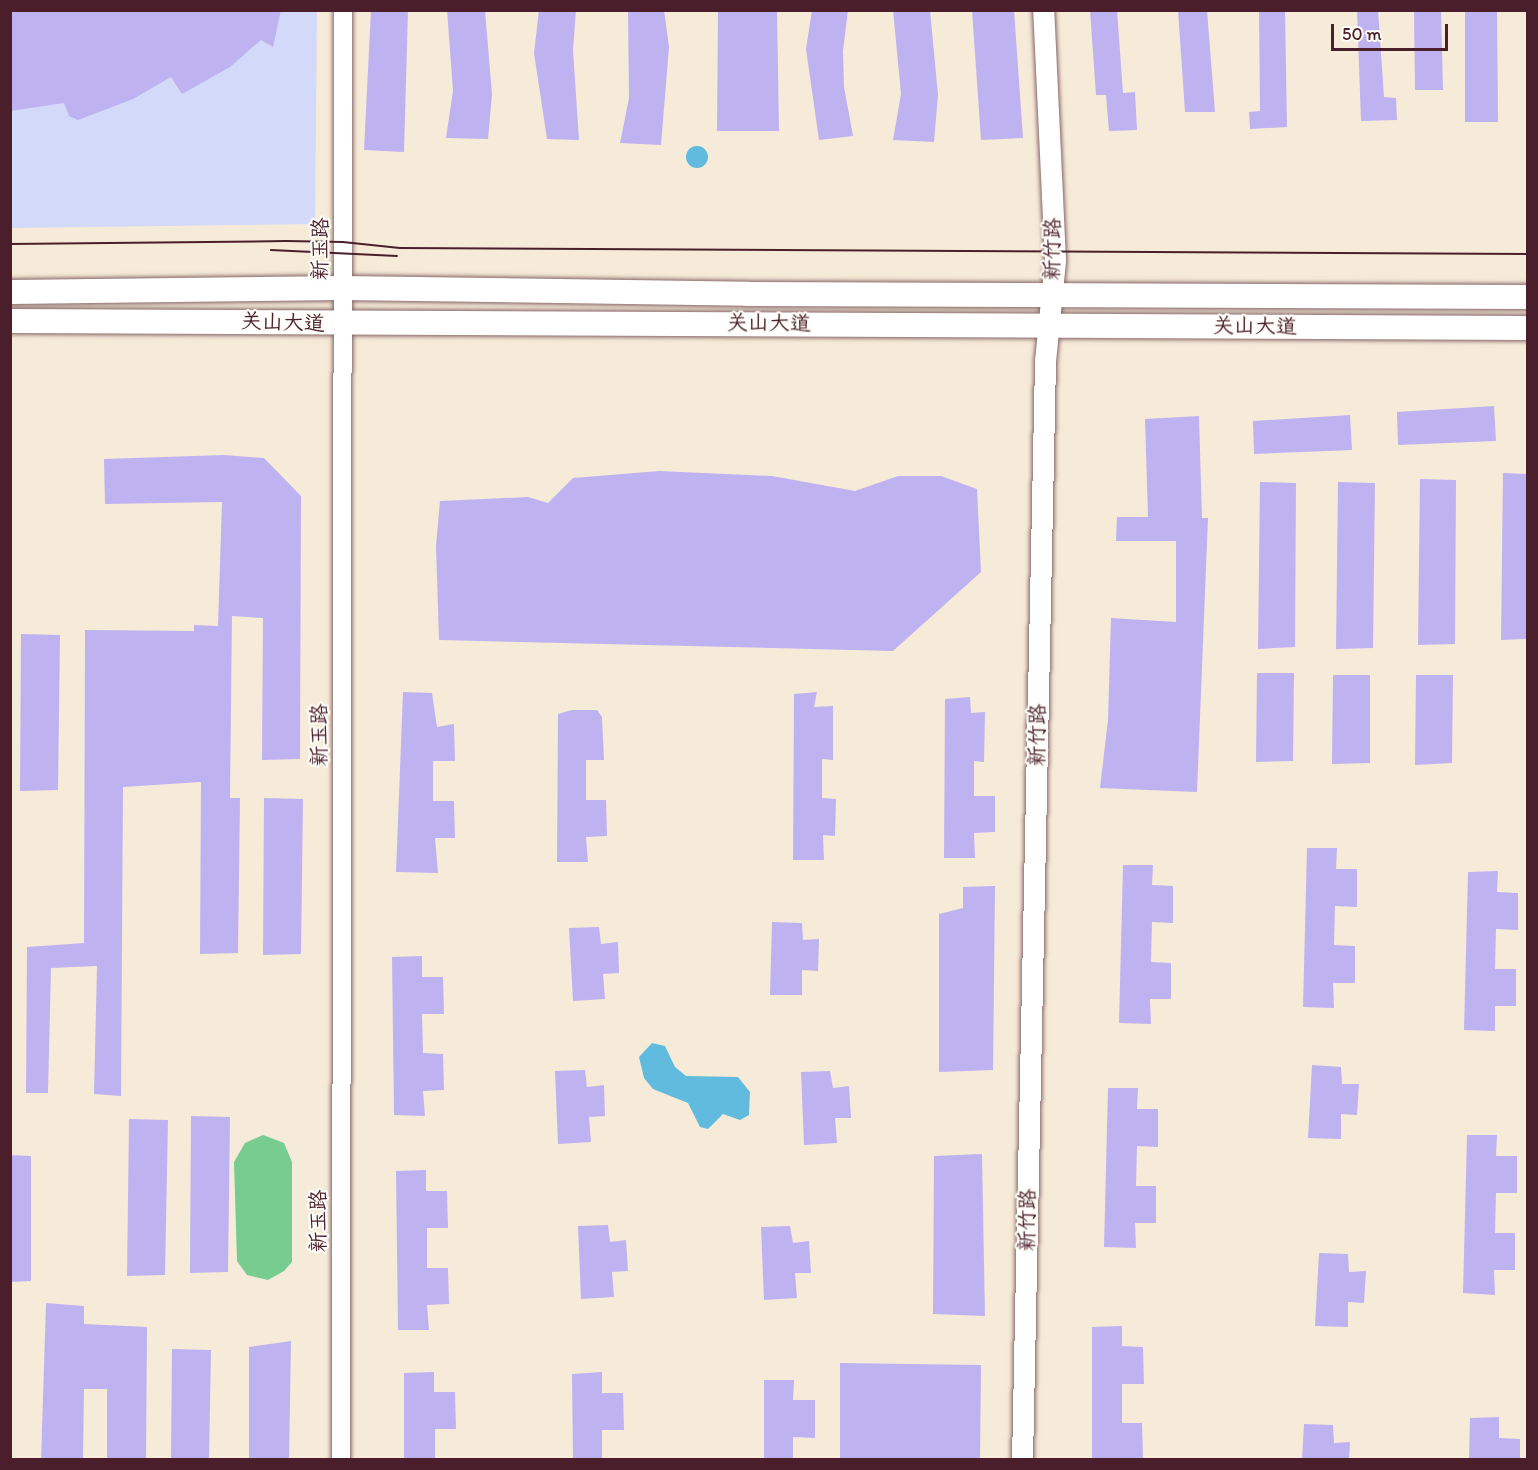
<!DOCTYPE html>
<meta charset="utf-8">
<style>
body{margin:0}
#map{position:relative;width:1538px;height:1470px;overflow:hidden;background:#f6ebd8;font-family:Itim,"LXGW WenKai TC",sans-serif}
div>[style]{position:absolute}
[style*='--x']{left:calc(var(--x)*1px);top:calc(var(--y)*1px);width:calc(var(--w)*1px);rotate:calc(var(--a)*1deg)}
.built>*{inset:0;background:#d2d9f9}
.green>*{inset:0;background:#77cc8f}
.water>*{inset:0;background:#60bbde}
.round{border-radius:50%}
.building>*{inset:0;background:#bfb2f1}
.roads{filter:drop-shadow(0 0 2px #866668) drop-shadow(0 0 2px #866668)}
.tertiary>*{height:18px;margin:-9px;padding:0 9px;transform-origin:9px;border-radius:9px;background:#fff}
.secondary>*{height:21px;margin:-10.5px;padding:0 10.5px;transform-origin:10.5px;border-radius:10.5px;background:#fff}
.primary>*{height:24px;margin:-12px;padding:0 12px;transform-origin:12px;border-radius:12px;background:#fff}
.tram>*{height:1.5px;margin:-0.75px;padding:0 0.75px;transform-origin:0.75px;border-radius:0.75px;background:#4a1f2b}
span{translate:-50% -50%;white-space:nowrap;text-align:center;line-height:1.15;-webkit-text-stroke:4.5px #fdfcf7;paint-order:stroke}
.street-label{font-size:21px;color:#4a1f2b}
.frame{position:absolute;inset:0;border:12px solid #4a1f2b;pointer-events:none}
.scale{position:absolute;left:1331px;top:24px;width:117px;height:27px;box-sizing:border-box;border:3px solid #4a1f2b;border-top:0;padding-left:8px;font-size:18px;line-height:21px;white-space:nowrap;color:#4a1f2b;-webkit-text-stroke:4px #fdfcf7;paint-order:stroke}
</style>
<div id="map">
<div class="built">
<div style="clip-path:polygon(10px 11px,317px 11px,315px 224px,11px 228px)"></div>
</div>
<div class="green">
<div style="clip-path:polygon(263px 1135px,284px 1143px,292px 1162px,292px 1262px,284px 1271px,268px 1280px,247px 1275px,237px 1261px,234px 1162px,245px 1143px)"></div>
</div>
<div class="water">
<div class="round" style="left:686px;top:146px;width:22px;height:22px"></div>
<div style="clip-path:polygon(652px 1043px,665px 1046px,675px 1067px,686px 1076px,738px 1077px,750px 1092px,749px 1115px,740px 1120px,723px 1114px,708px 1129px,700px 1127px,688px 1103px,653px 1089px,644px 1078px,639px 1057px)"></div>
</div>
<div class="building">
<div style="clip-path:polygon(10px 10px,281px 10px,273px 47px,261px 40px,230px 67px,182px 94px,171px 77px,133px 99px,78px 120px,69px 116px,64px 103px,10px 111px)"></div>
<div style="clip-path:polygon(371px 10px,408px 10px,404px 152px,364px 150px)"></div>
<div style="clip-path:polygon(447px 10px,485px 10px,492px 94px,488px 139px,446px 138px,453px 91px)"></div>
<div style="clip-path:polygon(539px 10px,576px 10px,573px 50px,579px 140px,547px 139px,534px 53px)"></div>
<div style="clip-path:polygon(628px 10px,664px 10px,669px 47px,661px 145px,620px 143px,629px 98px)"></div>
<div style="clip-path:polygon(718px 10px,777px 10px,779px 131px,717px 131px)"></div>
<div style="clip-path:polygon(812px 10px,848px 10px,843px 51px,844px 87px,853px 136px,819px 140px,806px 49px)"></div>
<div style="clip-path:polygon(893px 10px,930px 10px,938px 95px,934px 142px,893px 140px,901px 94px)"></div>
<div style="clip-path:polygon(972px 10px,1014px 10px,1023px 138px,981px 140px)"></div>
<div style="clip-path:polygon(1090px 10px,1117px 10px,1123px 93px,1135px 92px,1137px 130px,1109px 131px,1106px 95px,1096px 95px)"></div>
<div style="clip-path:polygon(1178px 10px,1207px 10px,1215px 112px,1185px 112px)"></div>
<div style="clip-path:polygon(1259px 10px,1285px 10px,1287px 127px,1250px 129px,1249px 112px,1260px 111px)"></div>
<div style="clip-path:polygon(1357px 10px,1378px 10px,1384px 97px,1396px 98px,1397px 120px,1361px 121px)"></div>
<div style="clip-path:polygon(1414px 10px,1441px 10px,1443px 90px,1415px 90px)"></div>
<div style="clip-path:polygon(1465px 10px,1497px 10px,1498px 122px,1465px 122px)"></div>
<div style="clip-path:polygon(1494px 406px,1496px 441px,1398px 445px,1397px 412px)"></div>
<div style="clip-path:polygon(1350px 415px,1352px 450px,1254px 454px,1253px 421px)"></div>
<div style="clip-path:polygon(1199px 416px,1202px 518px,1208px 518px,1197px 792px,1100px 788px,1108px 720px,1111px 618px,1176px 622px,1176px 541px,1116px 541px,1117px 517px,1148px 517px,1145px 419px)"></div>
<div style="clip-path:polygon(224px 455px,264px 458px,301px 496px,300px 759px,262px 760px,263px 618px,232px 616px,230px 798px,240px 798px,238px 953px,200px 954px,201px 782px,123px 787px,121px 1096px,94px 1094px,97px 966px,51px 968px,48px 1093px,26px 1093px,27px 947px,84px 943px,85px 630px,194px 631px,194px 625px,218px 626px,222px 502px,105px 504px,104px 459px)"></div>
<div style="clip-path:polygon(659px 471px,772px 476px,855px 491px,898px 476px,941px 476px,977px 489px,981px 572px,893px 651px,439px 640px,436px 546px,440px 501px,528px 497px,548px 503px,573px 478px)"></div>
<div style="clip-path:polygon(1503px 473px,1527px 474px,1527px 639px,1501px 640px)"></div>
<div style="clip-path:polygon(1420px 479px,1456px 480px,1455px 644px,1418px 645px)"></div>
<div style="clip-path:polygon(1260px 482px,1296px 483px,1295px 647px,1258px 649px)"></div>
<div style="clip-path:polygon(1338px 482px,1375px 483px,1373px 648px,1336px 649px)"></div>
<div style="clip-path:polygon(21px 634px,60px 635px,58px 790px,20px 791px)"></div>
<div style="clip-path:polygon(1257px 673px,1294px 673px,1293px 761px,1256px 762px)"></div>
<div style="clip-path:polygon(1333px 675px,1370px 675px,1370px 763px,1332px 764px)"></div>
<div style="clip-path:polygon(1416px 675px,1453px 675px,1452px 763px,1415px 765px)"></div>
<div style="clip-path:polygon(403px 692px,432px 693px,437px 727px,454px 724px,455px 761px,433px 761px,433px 801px,454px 801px,455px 838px,435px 838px,438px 873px,396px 872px)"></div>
<div style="clip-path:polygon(817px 692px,814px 707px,833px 706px,833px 760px,822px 759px,822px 798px,836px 799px,835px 836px,823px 835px,824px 860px,793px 860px,794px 694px)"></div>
<div style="clip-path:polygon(970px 697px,971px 713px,985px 712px,984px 762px,974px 761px,974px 796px,995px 796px,995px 832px,974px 833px,975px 858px,944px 858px,945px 699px)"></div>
<div style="clip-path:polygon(572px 710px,597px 710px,602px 717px,604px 760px,586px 760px,586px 800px,606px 800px,607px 836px,586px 837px,588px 862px,557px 862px,558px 714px)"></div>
<div style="clip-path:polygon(264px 798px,303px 799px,301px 954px,263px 955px)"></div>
<div style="clip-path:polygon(1307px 848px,1337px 848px,1336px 869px,1357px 869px,1357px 907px,1335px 906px,1334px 945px,1355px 946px,1355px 983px,1333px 983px,1334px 1008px,1303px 1007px)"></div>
<div style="clip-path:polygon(1123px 865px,1153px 865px,1152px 885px,1173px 886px,1173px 923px,1152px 922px,1151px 962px,1171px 963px,1171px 999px,1150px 999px,1151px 1024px,1119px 1023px)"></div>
<div style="clip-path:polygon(1498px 871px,1497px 892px,1518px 893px,1518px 930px,1496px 929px,1495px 969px,1516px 969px,1516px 1006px,1495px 1006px,1495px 1031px,1464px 1030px,1468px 872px)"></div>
<div style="clip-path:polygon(995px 886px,993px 1070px,939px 1072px,939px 914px,963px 908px,963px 887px)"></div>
<div style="clip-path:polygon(772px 922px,802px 923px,803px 940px,819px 939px,818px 971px,802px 970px,802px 995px,770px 995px)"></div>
<div style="clip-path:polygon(599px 927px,601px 944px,618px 942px,619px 973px,603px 974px,605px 999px,573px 1001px,569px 928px)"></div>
<div style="clip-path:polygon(422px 956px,422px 977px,443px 977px,444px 1014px,422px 1014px,423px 1053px,443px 1054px,444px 1090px,423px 1091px,425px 1116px,394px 1115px,392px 957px)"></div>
<div style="clip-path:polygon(1312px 1065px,1341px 1067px,1342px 1084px,1359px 1084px,1357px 1115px,1341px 1114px,1341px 1139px,1308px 1138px)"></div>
<div style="clip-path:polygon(585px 1070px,587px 1087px,604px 1085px,605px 1116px,589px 1117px,591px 1142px,558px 1144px,555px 1071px)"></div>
<div style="clip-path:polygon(830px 1071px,833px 1088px,849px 1086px,851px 1118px,835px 1118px,837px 1143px,804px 1145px,801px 1072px)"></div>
<div style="clip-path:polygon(1108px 1088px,1138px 1088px,1137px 1109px,1158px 1109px,1158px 1147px,1137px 1146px,1136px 1186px,1156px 1186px,1156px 1223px,1135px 1223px,1136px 1248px,1104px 1247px)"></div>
<div style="clip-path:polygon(191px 1116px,230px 1117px,228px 1272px,190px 1273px)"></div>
<div style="clip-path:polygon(129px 1119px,168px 1120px,165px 1275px,127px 1276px)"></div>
<div style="clip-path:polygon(1467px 1135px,1497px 1135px,1496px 1156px,1517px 1156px,1517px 1193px,1496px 1193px,1495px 1233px,1515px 1233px,1515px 1270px,1494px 1270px,1495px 1295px,1463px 1293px)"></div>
<div style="clip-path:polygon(982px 1154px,985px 1316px,933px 1314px,934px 1156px)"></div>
<div style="clip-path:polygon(10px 1155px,31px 1156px,31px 1281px,10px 1282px)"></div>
<div style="clip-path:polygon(426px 1170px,426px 1191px,447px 1191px,448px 1228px,427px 1228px,427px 1268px,448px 1268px,449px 1304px,427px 1305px,429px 1330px,398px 1330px,396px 1171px)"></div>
<div style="clip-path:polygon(608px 1225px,610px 1242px,626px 1240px,628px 1271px,612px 1272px,614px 1297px,581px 1299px,578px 1226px)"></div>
<div style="clip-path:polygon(790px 1226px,793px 1243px,809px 1241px,811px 1273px,795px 1273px,797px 1298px,764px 1300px,761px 1227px)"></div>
<div style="clip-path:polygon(1319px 1253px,1348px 1254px,1349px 1272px,1366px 1271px,1364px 1303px,1348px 1302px,1348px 1327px,1315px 1326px)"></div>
<div style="clip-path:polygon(46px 1303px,84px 1306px,84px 1324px,147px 1327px,146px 1460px,107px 1460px,107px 1389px,84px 1389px,83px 1460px,41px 1460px)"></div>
<div style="clip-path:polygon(1122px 1326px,1122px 1346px,1143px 1347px,1144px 1384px,1122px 1384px,1122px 1423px,1142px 1423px,1143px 1460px,1092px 1460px,1092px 1327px)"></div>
<div style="clip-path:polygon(291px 1341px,289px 1460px,249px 1460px,249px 1347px)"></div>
<div style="clip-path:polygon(172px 1349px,211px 1350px,209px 1460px,171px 1460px)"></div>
<div style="clip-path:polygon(840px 1363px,981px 1365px,980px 1460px,840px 1460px)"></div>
<div style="clip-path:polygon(434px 1372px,434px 1392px,455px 1392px,456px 1429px,435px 1429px,435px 1460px,404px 1460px,404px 1373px)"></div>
<div style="clip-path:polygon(602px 1372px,602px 1393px,623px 1393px,624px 1430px,602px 1430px,602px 1460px,573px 1460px,572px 1374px)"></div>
<div style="clip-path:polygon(764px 1380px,794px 1380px,793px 1400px,815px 1400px,815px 1438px,793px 1437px,793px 1460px,764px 1460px)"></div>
<div style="clip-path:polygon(1499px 1417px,1499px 1438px,1520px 1439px,1520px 1460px,1469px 1460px,1470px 1418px)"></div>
<div style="clip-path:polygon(1304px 1424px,1333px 1425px,1334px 1443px,1350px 1442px,1349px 1460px,1302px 1460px)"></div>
</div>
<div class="roads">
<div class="tertiary">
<div style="--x:341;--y:1460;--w:1450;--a:-89.92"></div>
</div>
<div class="secondary">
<div style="--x:1022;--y:1460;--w:1099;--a:-88.8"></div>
<div style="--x:1045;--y:361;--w:101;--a:-84.3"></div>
<div style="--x:1055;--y:260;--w:250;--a:-92.7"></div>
</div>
<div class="primary">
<div style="--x:10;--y:292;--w:332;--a:-0.7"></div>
<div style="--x:342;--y:288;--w:406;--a:0.8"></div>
<div style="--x:748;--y:294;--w:780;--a:0.22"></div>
<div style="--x:10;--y:321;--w:1518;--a:0.26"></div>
</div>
</div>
<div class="tram">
<div style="--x:10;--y:244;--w:276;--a:-0.6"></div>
<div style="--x:286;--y:241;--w:57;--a:1"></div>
<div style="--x:343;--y:242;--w:57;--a:6"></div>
<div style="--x:400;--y:248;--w:1128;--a:0.3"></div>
<div style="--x:271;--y:250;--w:126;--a:2.7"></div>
</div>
<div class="street-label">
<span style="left:320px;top:249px;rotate:-89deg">新玉路</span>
<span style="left:1052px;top:249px;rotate:-89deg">新竹路</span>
<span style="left:283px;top:322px;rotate:2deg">关山大道</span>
<span style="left:769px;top:323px;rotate:1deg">关山大道</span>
<span style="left:1255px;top:326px;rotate:1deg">关山大道</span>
<span style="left:319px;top:735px;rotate:-90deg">新玉路</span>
<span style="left:1037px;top:735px;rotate:-89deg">新竹路</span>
<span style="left:1027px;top:1220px;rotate:-89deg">新竹路</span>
<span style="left:318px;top:1221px;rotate:-90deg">新玉路</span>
</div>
<div class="frame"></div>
<div class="scale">50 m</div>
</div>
